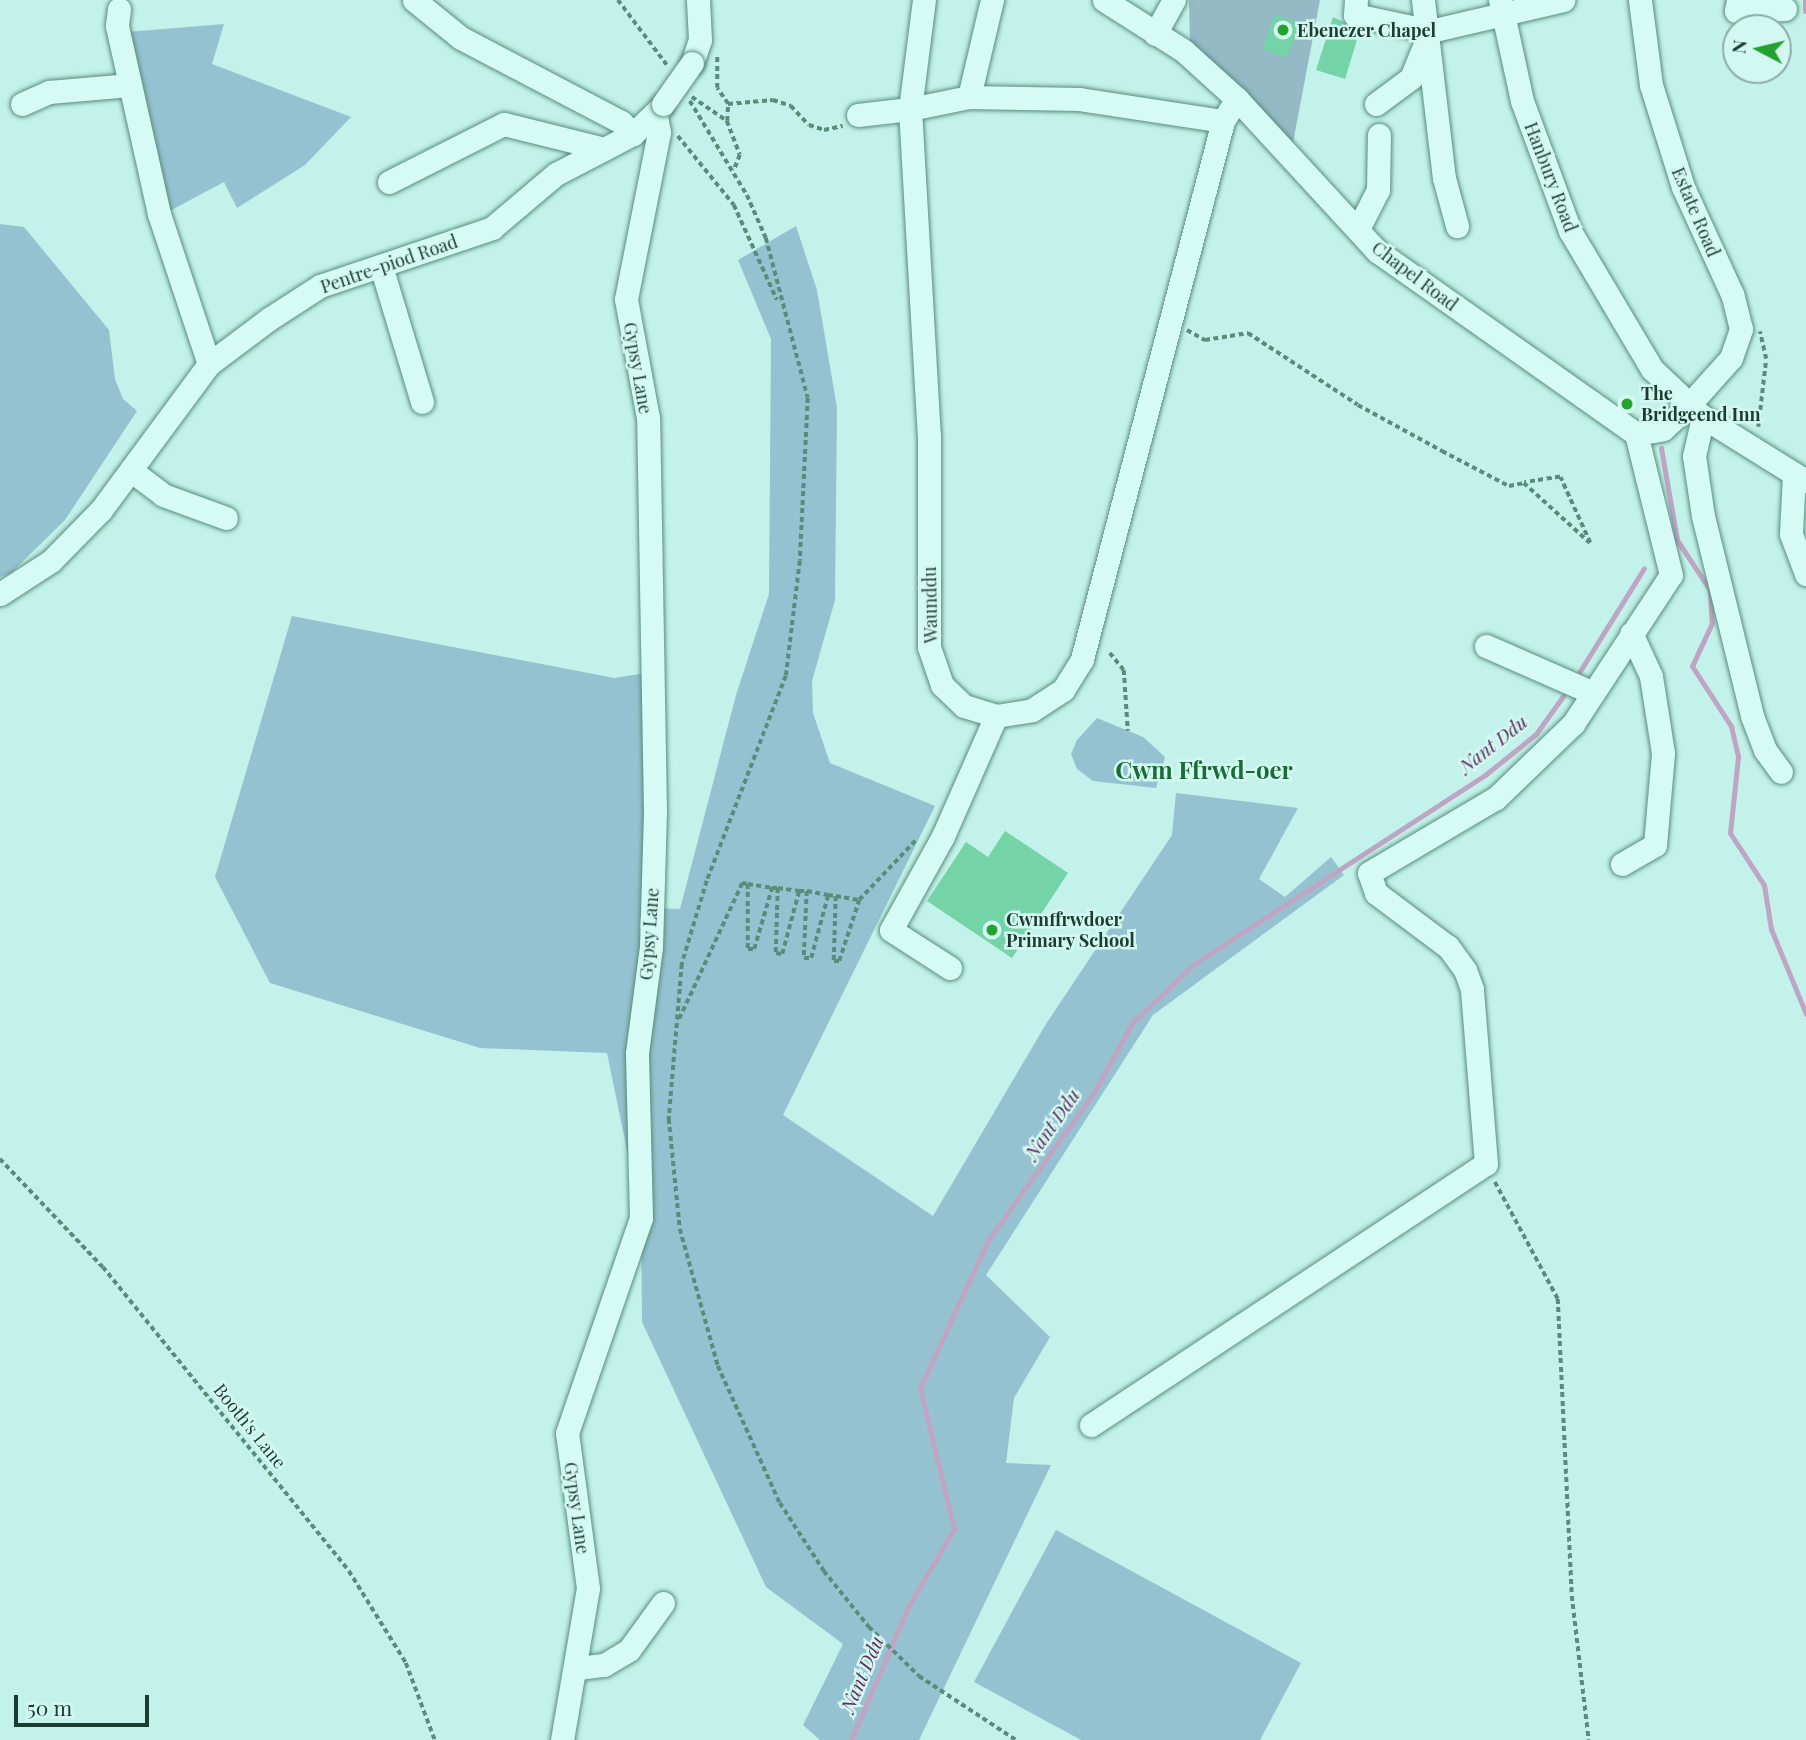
<!DOCTYPE html>
<style>
body{margin:0}
#map{position:relative;width:1806px;height:1740px;overflow:hidden;background:#c2f2e9;font-family:"Playfair Display",serif}
div>[style]{position:absolute}
[style*='--x']{left:calc(var(--x)*1px);top:calc(var(--y)*1px);width:calc(var(--w)*1px);rotate:calc(var(--a)*1deg)}
.green>*{inset:0;background:#95c2d1}
.cemetery>*{inset:0;background:#95b9c5}
.stream>*{height:5px;margin:-2.5px;padding:0 2.5px;transform-origin:2.5px;border-radius:2.5px;background:#bfa5c4}
.building>*{inset:0;background:#75d3a8}
.path>*{height:3.5px;margin-top:-1.75px;transform-origin:0;background:repeating-linear-gradient(90deg,#588d7b 0 5px,transparent 0 8.5px)}
.roads{filter:drop-shadow(0 0 2px #588d7b) drop-shadow(0 0 2px #588d7b)}
.minor>*{height:23px;margin:-11.5px;padding:0 11.5px;transform-origin:11.5px;border-radius:11.5px;background:#d6fbf5}
.bridges{filter:drop-shadow(0 0 2px #588d7b) drop-shadow(0 0 2px #588d7b)}
.minor-bridge>*{height:23px;margin:-11.5px;padding:0 11.5px;transform-origin:11.5px;border-radius:11.5px;background:#d6fbf5}
.dots>*{width:19px;height:19px;translate:-50% -50%;box-sizing:border-box;border:4px solid #d3f8f2;border-radius:50%}
span{translate:-50% -50%;white-space:nowrap;text-align:center;line-height:1.15;-webkit-text-stroke:5px #d3f8f2;paint-order:stroke}
.poi-label{font-size:18px;color:#1d3c30;font-weight:700}
.left{translate:0 -50%;text-align:left}
.street-label{font-size:18px;color:#1d3c30}
.water-label{font-size:19px;color:#5d2b5a;font-style:italic}
.district-label{font-size:24px;color:#196c35;font-weight:700}
.north{position:absolute;left:1722px;top:14px;width:70px;height:70px;box-sizing:border-box;background:#d3f8f2;border:2px solid #8aada4;border-radius:50%;rotate:277deg;font-size:19px;font-weight:700;line-height:28px;text-align:center;color:#1d3c30}
.north::after{content:'';display:block;margin:auto;width:24px;height:32px;background:#23a131;clip-path:polygon(50% 0,100% 100%,50% 72%,0 100%)}
.scale{position:absolute;left:14px;top:1695px;width:135px;height:32px;box-sizing:border-box;border:4px solid #1d3c30;border-top:0;padding-left:9px;font-size:21px;line-height:24px;white-space:nowrap;color:#1d3c30;-webkit-text-stroke:5px #d3f8f2;paint-order:stroke}
</style>
<div id="map">
<div class="green">
<div style="clip-path:polygon(224px 24px,212px 64px,351px 117px,305px 165px,237px 208px,224px 182px,164px 214px,127px 32px)"></div>
<div style="clip-path:polygon(0 224px,24px 227px,109px 330px,115px 379px,123px 399px,137px 411px,65px 520px,11px 573px,0 577px)"></div>
<div style="clip-path:polygon(796px 226px,817px 290px,837px 408px,835px 600px,812px 681px,813px 713px,830px 763px,935px 806px,783px 1115px,933px 1216px,1046px 1024px,1172px 835px,1176px 793px,1298px 808px,1259px 879px,1285px 897px,1331px 857px,1344px 875px,1153px 1015px,986px 1275px,1050px 1337px,1014px 1398px,1006px 1463px,1051px 1465px,919px 1740px,820px 1740px,803px 1725px,843px 1644px,766px 1587px,642px 1322px,641px 1218px,607px 1053px,480px 1048px,270px 983px,215px 877px,292px 616px,614px 678px,652px 672px,652px 908px,680px 909px,736px 695px,769px 594px,771px 339px,738px 260px)"></div>
<div style="clip-path:polygon(1097px 718px,1143px 737px,1165px 757px,1156px 788px,1093px 781px,1077px 769px,1071px 754px,1077px 740px)"></div>
<div style="clip-path:polygon(1056px 1530px,1301px 1663px,1260px 1740px,1081px 1740px,974px 1682px)"></div>
</div>
<div class="cemetery">
<div style="clip-path:polygon(1189px 0,1320px 0,1292px 148px,1190px 49px)"></div>
</div>
<div class="stream">
<div style="--x:1805;--y:11;--w:11;--a:-90"></div>
<div style="--x:1661;--y:448;--w:93;--a:80.1"></div>
<div style="--x:1677;--y:540;--w:60;--a:56.6"></div>
<div style="--x:1710;--y:590;--w:33;--a:87"></div>
<div style="--x:1712;--y:623;--w:47;--a:114.9"></div>
<div style="--x:1692;--y:666;--w:72;--a:57"></div>
<div style="--x:1731;--y:726;--w:32;--a:77"></div>
<div style="--x:1738;--y:757;--w:76;--a:96"></div>
<div style="--x:1730;--y:833;--w:62;--a:56.8"></div>
<div style="--x:1764;--y:885;--w:45;--a:81"></div>
<div style="--x:1771;--y:929;--w:92;--a:67.6"></div>
<div style="--x:1580;--y:671;--w:121;--a:-58.1"></div>
<div style="--x:851;--y:1740;--w:145;--a:-66.8"></div>
<div style="--x:908;--y:1607;--w:91;--a:-59.5"></div>
<div style="--x:954;--y:1529;--w:145;--a:-103.6"></div>
<div style="--x:920;--y:1388;--w:163;--a:-65.3"></div>
<div style="--x:988;--y:1240;--w:180;--a:-54.3"></div>
<div style="--x:1093;--y:1094;--w:81;--a:-61.2"></div>
<div style="--x:1132;--y:1023;--w:86;--a:-43.6"></div>
<div style="--x:1194;--y:964;--w:347;--a:-33"></div>
<div style="--x:1485;--y:775;--w:65;--a:-38.8"></div>
<div style="--x:1536;--y:734;--w:47;--a:-54.6"></div>
</div>
<div class="building">
<div style="clip-path:polygon(1275px 14px,1300px 24px,1286px 58px,1262px 48px)"></div>
<div style="clip-path:polygon(1333px 17px,1360px 30px,1345px 79px,1316px 70px)"></div>
<div style="clip-path:polygon(1005px 831px,1068px 873px,1012px 958px,927px 901px,966px 842px,988px 857px)"></div>
</div>
<div class="path">
<div style="--x:618;--y:0;--w:81;--a:53"></div>
<div style="--x:692;--y:97;--w:42;--a:34.4"></div>
<div style="--x:727;--y:121;--w:17;--a:-87"></div>
<div style="--x:728;--y:104;--w:19;--a:-125"></div>
<div style="--x:717;--y:88;--w:32;--a:-90"></div>
<div style="--x:690;--y:101;--w:110;--a:58.8"></div>
<div style="--x:747;--y:195;--w:47;--a:66.2"></div>
<div style="--x:766;--y:238;--w:165;--a:75.3"></div>
<div style="--x:808;--y:398;--w:163;--a:92.8"></div>
<div style="--x:800;--y:561;--w:116;--a:96.9"></div>
<div style="--x:786;--y:676;--w:220;--a:111.1"></div>
<div style="--x:707;--y:881;--w:87;--a:106.8"></div>
<div style="--x:682;--y:964;--w:156;--a:94.8"></div>
<div style="--x:669;--y:1119;--w:111;--a:84.3"></div>
<div style="--x:680;--y:1229;--w:142;--a:74.5"></div>
<div style="--x:718;--y:1366;--w:150;--a:65.7"></div>
<div style="--x:780;--y:1503;--w:81;--a:57.1"></div>
<div style="--x:824;--y:1571;--w:72;--a:51.2"></div>
<div style="--x:869;--y:1627;--w:70;--a:44.4"></div>
<div style="--x:919;--y:1676;--w:116;--a:33.4"></div>
<div style="--x:728;--y:104;--w:45;--a:-5.1"></div>
<div style="--x:773;--y:100;--w:19;--a:18"></div>
<div style="--x:791;--y:106;--w:26;--a:47"></div>
<div style="--x:809;--y:125;--w:16;--a:18"></div>
<div style="--x:824;--y:130;--w:19;--a:-12"></div>
<div style="--x:727;--y:121;--w:36;--a:69"></div>
<div style="--x:740;--y:155;--w:17;--a:111"></div>
<div style="--x:678;--y:136;--w:89;--a:50.9"></div>
<div style="--x:734;--y:205;--w:104;--a:65.6"></div>
<div style="--x:1187;--y:330;--w:21;--a:29"></div>
<div style="--x:1205;--y:340;--w:44;--a:-9.2"></div>
<div style="--x:1248;--y:333;--w:131;--a:33.2"></div>
<div style="--x:1358;--y:405;--w:96;--a:28.7"></div>
<div style="--x:1442;--y:451;--w:76;--a:27.6"></div>
<div style="--x:1509;--y:486;--w:15;--a:-11"></div>
<div style="--x:1524;--y:483;--w:89;--a:42.3"></div>
<div style="--x:1590;--y:543;--w:72;--a:-114.4"></div>
<div style="--x:1560;--y:477;--w:36;--a:171"></div>
<div style="--x:1758;--y:427;--w:68;--a:-83.3"></div>
<div style="--x:1766;--y:359;--w:28;--a:-103"></div>
<div style="--x:1110;--y:653;--w:22;--a:51"></div>
<div style="--x:1124;--y:670;--w:61;--a:86.2"></div>
<div style="--x:748;--y:884;--w:24;--a:9"></div>
<div style="--x:778;--y:888;--w:21;--a:8"></div>
<div style="--x:807;--y:891;--w:21;--a:11"></div>
<div style="--x:836;--y:896;--w:22;--a:10"></div>
<div style="--x:679;--y:1019;--w:150;--a:-65.1"></div>
<div style="--x:742;--y:883;--w:6;--a:9"></div>
<div style="--x:748;--y:884;--w:65;--a:90"></div>
<div style="--x:748;--y:949;--w:6;--a:0"></div>
<div style="--x:754;--y:949;--w:64;--a:-73.6"></div>
<div style="--x:772;--y:888;--w:6;--a:0"></div>
<div style="--x:778;--y:888;--w:65;--a:91.8"></div>
<div style="--x:776;--y:953;--w:6;--a:9"></div>
<div style="--x:782;--y:954;--w:65;--a:-74.9"></div>
<div style="--x:799;--y:891;--w:8;--a:0"></div>
<div style="--x:807;--y:891;--w:67;--a:92.6"></div>
<div style="--x:804;--y:958;--w:7;--a:0"></div>
<div style="--x:811;--y:958;--w:65;--a:-74.9"></div>
<div style="--x:828;--y:895;--w:8;--a:7"></div>
<div style="--x:836;--y:896;--w:65;--a:91.8"></div>
<div style="--x:834;--y:961;--w:5;--a:0"></div>
<div style="--x:839;--y:961;--w:64;--a:-71.8"></div>
<div style="--x:859;--y:900;--w:83;--a:-46.5"></div>
<div style="--x:0;--y:1159;--w:149;--a:46.4"></div>
<div style="--x:103;--y:1267;--w:391;--a:51"></div>
<div style="--x:349;--y:1571;--w:108;--a:58.2"></div>
<div style="--x:406;--y:1663;--w:82;--a:69.4"></div>
<div style="--x:1495;--y:1182;--w:133;--a:61.7"></div>
<div style="--x:1558;--y:1299;--w:297;--a:87.3"></div>
<div style="--x:1572;--y:1596;--w:145;--a:83.3"></div>
</div>
<div class="roads">
<div class="minor">
<div style="--x:414;--y:0;--w:60;--a:39"></div>
<div style="--x:461;--y:38;--w:181;--a:27.7"></div>
<div style="--x:621;--y:122;--w:17;--a:45"></div>
<div style="--x:1104;--y:0;--w:95;--a:32.5"></div>
<div style="--x:1184;--y:51;--w:72;--a:42.2"></div>
<div style="--x:1237;--y:99;--w:207;--a:47.4"></div>
<div style="--x:1377;--y:251;--w:317;--a:35.2"></div>
<div style="--x:1636;--y:434;--w:27;--a:-10"></div>
<div style="--x:1663;--y:429;--w:34;--a:-43"></div>
<div style="--x:1688;--y:406;--w:64;--a:-48.1"></div>
<div style="--x:1731;--y:358;--w:31;--a:-71"></div>
<div style="--x:1741;--y:329;--w:36;--a:-104"></div>
<div style="--x:1732;--y:294;--w:118;--a:-114.6"></div>
<div style="--x:1683;--y:187;--w:107;--a:-107.4"></div>
<div style="--x:1651;--y:85;--w:86;--a:-97.4"></div>
<div style="--x:1356;--y:0;--w:15;--a:94"></div>
<div style="--x:1355;--y:15;--w:77;--a:12"></div>
<div style="--x:1430;--y:31;--w:137;--a:-13.1"></div>
<div style="--x:1423;--y:0;--w:179;--a:83.3"></div>
<div style="--x:1444;--y:178;--w:50;--a:74.8"></div>
<div style="--x:1500;--y:0;--w:103;--a:77.7"></div>
<div style="--x:1522;--y:101;--w:139;--a:69.7"></div>
<div style="--x:1570;--y:231;--w:161;--a:59.3"></div>
<div style="--x:1652;--y:369;--w:70;--a:43.3"></div>
<div style="--x:1703;--y:417;--w:121;--a:31.9"></div>
<div style="--x:1738;--y:0;--w:11;--a:100"></div>
<div style="--x:1736;--y:11;--w:49;--a:-2.3"></div>
<div style="--x:119;--y:9;--w:17;--a:97"></div>
<div style="--x:117;--y:26;--w:193;--a:77.4"></div>
<div style="--x:159;--y:214;--w:158;--a:71.6"></div>
<div style="--x:1155;--y:34;--w:39;--a:-61"></div>
<div style="--x:692;--y:63;--w:24;--a:-71"></div>
<div style="--x:700;--y:40;--w:40;--a:-92.9"></div>
<div style="--x:969;--y:97;--w:100;--a:-76.7"></div>
<div style="--x:22;--y:104;--w:30;--a:-24"></div>
<div style="--x:49;--y:92;--w:81;--a:-4.9"></div>
<div style="--x:1376;--y:104;--w:44;--a:-36.6"></div>
<div style="--x:1411;--y:78;--w:48;--a:-67.8"></div>
<div style="--x:858;--y:115;--w:52;--a:-6.6"></div>
<div style="--x:910;--y:109;--w:110;--a:-82.7"></div>
<div style="--x:1223;--y:121;--w:145;--a:-171.3"></div>
<div style="--x:1080;--y:99;--w:111;--a:-179"></div>
<div style="--x:969;--y:97;--w:60;--a:168.5"></div>
<div style="--x:910;--y:109;--w:328;--a:86.7"></div>
<div style="--x:929;--y:436;--w:211;--a:90"></div>
<div style="--x:929;--y:647;--w:40;--a:71.1"></div>
<div style="--x:942;--y:685;--w:30;--a:44"></div>
<div style="--x:964;--y:706;--w:34;--a:17"></div>
<div style="--x:996;--y:716;--w:36;--a:-9"></div>
<div style="--x:1032;--y:710;--w:37;--a:-33"></div>
<div style="--x:1063;--y:690;--w:36;--a:-58"></div>
<div style="--x:1082;--y:659;--w:556;--a:-75.31"></div>
<div style="--x:1223;--y:121;--w:26;--a:-58"></div>
<div style="--x:389;--y:182;--w:129;--a:-26.8"></div>
<div style="--x:504;--y:124;--w:103;--a:14"></div>
<div style="--x:1358;--y:229;--w:44;--a:-62.9"></div>
<div style="--x:1378;--y:190;--w:55;--a:-89"></div>
<div style="--x:381;--y:266;--w:142;--a:73.2"></div>
<div style="--x:1703;--y:417;--w:40;--a:103"></div>
<div style="--x:1694;--y:456;--w:61;--a:81.5"></div>
<div style="--x:1703;--y:516;--w:206;--a:76.2"></div>
<div style="--x:1752;--y:716;--w:36;--a:69"></div>
<div style="--x:1765;--y:750;--w:27;--a:54"></div>
<div style="--x:133;--y:472;--w:38;--a:37"></div>
<div style="--x:163;--y:495;--w:67;--a:20.1"></div>
<div style="--x:1794;--y:474;--w:60;--a:92.9"></div>
<div style="--x:1791;--y:534;--w:43;--a:69.4"></div>
<div style="--x:0;--y:594;--w:61;--a:-32.9"></div>
<div style="--x:51;--y:561;--w:71;--a:-45.6"></div>
<div style="--x:101;--y:510;--w:182;--a:-53.5"></div>
<div style="--x:209;--y:364;--w:75;--a:-36.9"></div>
<div style="--x:269;--y:319;--w:61;--a:-32.9"></div>
<div style="--x:320;--y:286;--w:182;--a:-18.6"></div>
<div style="--x:492;--y:228;--w:84;--a:-40.2"></div>
<div style="--x:556;--y:174;--w:87;--a:-27.5"></div>
<div style="--x:633;--y:134;--w:40;--a:-44"></div>
<div style="--x:1486;--y:646;--w:117;--a:23.7"></div>
<div style="--x:1622;--y:864;--w:38;--a:-30"></div>
<div style="--x:1655;--y:845;--w:92;--a:-85"></div>
<div style="--x:1663;--y:753;--w:78;--a:-98.9"></div>
<div style="--x:1651;--y:676;--w:47;--a:-114.9"></div>
<div style="--x:950;--y:968;--w:70;--a:-147.2"></div>
<div style="--x:891;--y:930;--w:107;--a:-61"></div>
<div style="--x:943;--y:836;--w:131;--a:-66.2"></div>
<div style="--x:1091;--y:1425;--w:473;--a:-33.5"></div>
<div style="--x:1486;--y:1164;--w:176;--a:-94.6"></div>
<div style="--x:1472;--y:989;--w:20;--a:-110"></div>
<div style="--x:1465;--y:970;--w:29;--a:-126"></div>
<div style="--x:1448;--y:947;--w:90;--a:-143.1"></div>
<div style="--x:1376;--y:893;--w:21;--a:-109"></div>
<div style="--x:1369;--y:873;--w:147;--a:-30.6"></div>
<div style="--x:1496;--y:798;--w:107;--a:-43.9"></div>
<div style="--x:1573;--y:724;--w:178;--a:-56.7"></div>
<div style="--x:1671;--y:575;--w:145;--a:-103.9"></div>
<div style="--x:578;--y:1668;--w:26;--a:-7"></div>
<div style="--x:604;--y:1665;--w:29;--a:-31"></div>
<div style="--x:629;--y:1650;--w:58;--a:-54.1"></div>
<div style="--x:562;--y:1740;--w:154;--a:-80.3"></div>
<div style="--x:588;--y:1588;--w:156;--a:-97.7"></div>
<div style="--x:567;--y:1433;--w:227;--a:-71"></div>
<div style="--x:641;--y:1218;--w:165;--a:-91.4"></div>
<div style="--x:637;--y:1053;--w:107;--a:-82.5"></div>
<div style="--x:651;--y:947;--w:136;--a:-88.3"></div>
<div style="--x:655;--y:811;--w:393;--a:-91"></div>
<div style="--x:648;--y:418;--w:121;--a:-100.5"></div>
<div style="--x:626;--y:299;--w:170;--a:-78.8"></div>
<div style="--x:659;--y:132;--w:16;--a:-101"></div>
</div>
</div>
<div class="bridges">
<div class="minor-bridge">
<div style="--x:663;--y:104;--w:50;--a:-54.7"></div>
</div>
</div>
<div class="dots">
<div style="left:1283px;top:30px;background:#23a131"></div>
<div style="left:1627px;top:404px;background:#23a131"></div>
<div style="left:992px;top:930px;background:#23a131"></div>
</div>
<div class="poi-label">
<span class="left" style="left:1297px;top:30px">Ebenezer Chapel</span>
<span class="left" style="left:1641px;top:404px">The<br>Bridgeend Inn</span>
<span class="left" style="left:1006px;top:930px">Cwmffrwdoer<br>Primary School</span>
</div>
<div class="street-label">
<span style="left:1551px;top:177px;rotate:69deg">Hanbury Road</span>
<span style="left:1696px;top:212px;rotate:67deg">Estate Road</span>
<span style="left:389px;top:264px;rotate:-19deg">Pentre-piod Road</span>
<span style="left:1415px;top:276px;rotate:37deg">Chapel Road</span>
<span style="left:638px;top:368px;rotate:80deg">Gypsy Lane</span>
<span style="left:930px;top:605px;rotate:-91deg">Waunddu</span>
<span style="left:649px;top:934px;rotate:-86deg">Gypsy Lane</span>
<span style="left:250px;top:1426px;rotate:51deg">Booth's Lane</span>
<span style="left:577px;top:1508px;rotate:82deg">Gypsy Lane</span>
</div>
<div class="water-label">
<span style="left:1493px;top:744px;rotate:-38deg">Nant Ddu</span>
<span style="left:1052px;top:1124px;rotate:-55deg">Nant Ddu</span>
<span style="left:862px;top:1674px;rotate:-67deg">Nant Ddu</span>
</div>
<div class="district-label">
<span style="left:1204px;top:770px">Cwm Ffrwd-oer</span>
</div>
<div class="north">N</div>
<div class="scale">50 m</div>
</div>
